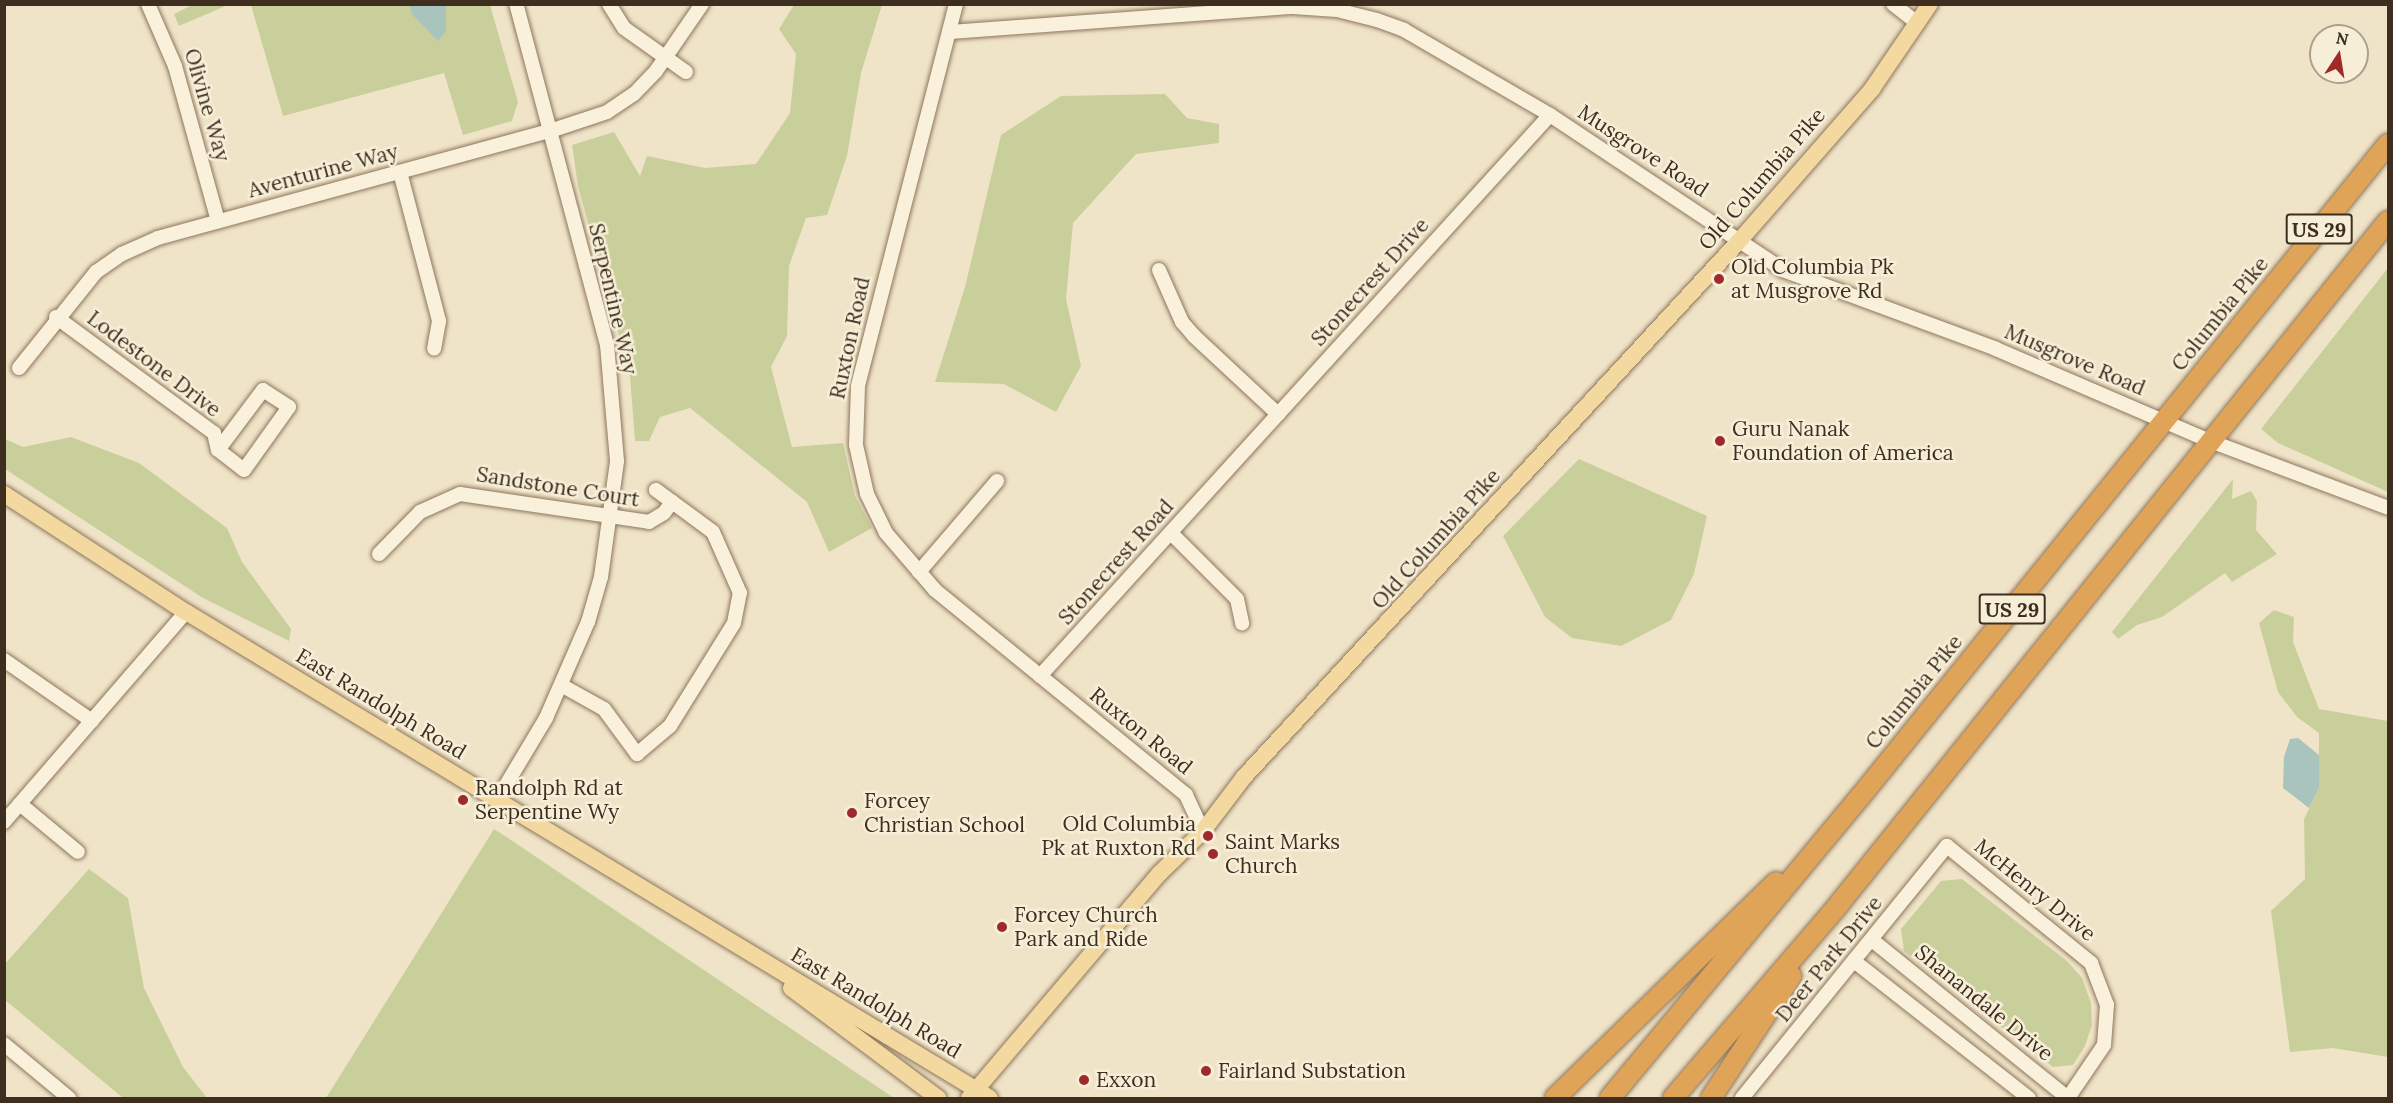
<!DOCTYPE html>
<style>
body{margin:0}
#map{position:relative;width:2393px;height:1103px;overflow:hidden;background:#f0e4c8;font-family:Lora,serif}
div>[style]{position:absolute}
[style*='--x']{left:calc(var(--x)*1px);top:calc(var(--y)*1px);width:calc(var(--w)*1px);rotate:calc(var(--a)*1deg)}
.green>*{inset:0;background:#c9cf9b}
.water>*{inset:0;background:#a9c4bc}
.roads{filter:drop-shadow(0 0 2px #8d765c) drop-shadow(0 0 2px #8d765c)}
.minor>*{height:14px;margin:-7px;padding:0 7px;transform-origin:7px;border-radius:7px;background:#faf1dc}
.major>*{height:16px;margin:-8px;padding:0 8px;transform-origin:8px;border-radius:8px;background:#f3d9a0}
.highway>*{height:20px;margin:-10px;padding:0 10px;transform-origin:10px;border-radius:10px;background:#e0a458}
.dots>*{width:16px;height:16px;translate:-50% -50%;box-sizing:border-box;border:3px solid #f7eed8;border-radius:50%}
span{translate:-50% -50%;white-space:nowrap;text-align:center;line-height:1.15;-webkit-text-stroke:5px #f7eed8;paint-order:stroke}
.shield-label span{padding:2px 4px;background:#f7eed8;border:2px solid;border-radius:4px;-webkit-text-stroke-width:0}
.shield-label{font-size:20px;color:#3d2e20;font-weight:700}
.street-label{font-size:21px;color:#3d2e20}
.poi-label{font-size:21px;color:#3d2e20}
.left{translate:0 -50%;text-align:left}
.right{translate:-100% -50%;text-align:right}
.frame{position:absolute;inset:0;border:6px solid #3d2e20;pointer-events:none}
.north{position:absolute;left:2309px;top:24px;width:60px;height:60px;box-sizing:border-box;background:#f7eed8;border:2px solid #ada18e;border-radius:50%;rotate:12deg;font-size:16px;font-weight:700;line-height:24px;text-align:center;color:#3d2e20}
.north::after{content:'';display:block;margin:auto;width:21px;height:27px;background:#9e2a2b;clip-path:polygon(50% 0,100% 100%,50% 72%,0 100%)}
</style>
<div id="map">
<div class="green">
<div style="clip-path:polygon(194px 4px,228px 4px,228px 5px,179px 26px,174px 14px)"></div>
<div style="clip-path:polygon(251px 5px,490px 5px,518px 102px,512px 121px,463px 135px,444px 73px,283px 116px)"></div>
<div style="clip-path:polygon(794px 5px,882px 5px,861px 73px,847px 156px,827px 215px,806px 218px,789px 266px,787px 336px,771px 367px,792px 447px,843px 443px,855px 496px,872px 528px,829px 552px,807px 502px,690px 408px,660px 417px,649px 441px,635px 441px,630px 376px,578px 186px,572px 145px,614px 132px,640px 176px,647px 156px,705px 168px,756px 164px,790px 113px,796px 54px,779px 29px)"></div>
<div style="clip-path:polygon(1165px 94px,1187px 118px,1219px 124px,1219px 143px,1136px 154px,1073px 223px,1066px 299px,1081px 366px,1056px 412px,1004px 384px,935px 382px,965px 287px,1001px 135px,1061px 96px)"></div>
<div style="clip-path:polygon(2388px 268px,2388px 492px,2278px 443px,2261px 429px)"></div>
<div style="clip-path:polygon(71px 437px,139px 463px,227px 528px,242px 562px,291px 629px,289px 641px,203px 598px,5px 469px,5px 439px,23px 447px)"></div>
<div style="clip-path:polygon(1579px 459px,1707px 516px,1694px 574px,1671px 620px,1621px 646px,1572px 638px,1545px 617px,1503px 536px)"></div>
<div style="clip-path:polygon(2233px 479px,2232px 499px,2251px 491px,2257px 501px,2256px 530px,2277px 554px,2232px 582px,2225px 573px,2162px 617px,2137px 625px,2118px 639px,2112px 632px)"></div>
<div style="clip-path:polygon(2274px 610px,2294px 617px,2293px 642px,2319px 709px,2388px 721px,2388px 1057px,2333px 1048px,2290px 1052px,2271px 911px,2305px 879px,2304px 819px,2319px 788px,2319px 733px,2297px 717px,2278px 692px,2259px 623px)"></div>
<div style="clip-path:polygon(494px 829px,505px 836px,894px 1098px,326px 1098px)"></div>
<div style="clip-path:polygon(89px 869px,128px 898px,144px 988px,183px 1067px,207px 1098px,123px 1098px,5px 1000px,5px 964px)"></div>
<div style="clip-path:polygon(1962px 879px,2067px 961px,2082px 978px,2091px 1003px,2092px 1025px,2085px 1046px,2073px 1065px,2053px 1067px,1904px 951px,1901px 929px,1941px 881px)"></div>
</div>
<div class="water">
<div style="clip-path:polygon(409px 5px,446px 5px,446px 31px,438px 41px,412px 14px)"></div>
<div style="clip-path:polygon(2298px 738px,2319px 755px,2319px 788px,2309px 808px,2283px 788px,2284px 757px,2290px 739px)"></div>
</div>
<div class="roads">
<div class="minor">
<div style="--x:148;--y:4;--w:68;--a:66.5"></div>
<div style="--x:175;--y:66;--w:161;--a:74.5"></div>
<div style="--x:609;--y:4;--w:28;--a:58"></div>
<div style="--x:624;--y:28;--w:76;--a:35.4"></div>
<div style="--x:956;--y:4;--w:395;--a:104.4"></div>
<div style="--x:858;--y:387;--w:58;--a:92"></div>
<div style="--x:856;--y:445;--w:50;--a:77.3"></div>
<div style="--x:867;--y:494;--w:43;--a:64"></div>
<div style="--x:886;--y:533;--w:75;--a:49.3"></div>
<div style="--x:935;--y:590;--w:324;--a:39.2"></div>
<div style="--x:1186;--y:795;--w:40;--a:65"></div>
<div style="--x:1893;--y:4;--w:31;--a:38"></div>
<div style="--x:950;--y:32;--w:344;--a:-4.2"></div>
<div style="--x:1293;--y:7;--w:44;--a:3.9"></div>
<div style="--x:1337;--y:10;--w:41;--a:14"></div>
<div style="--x:1377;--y:20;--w:29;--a:20"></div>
<div style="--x:1404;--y:30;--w:169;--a:30.2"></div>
<div style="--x:1550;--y:115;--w:280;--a:33.6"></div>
<div style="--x:1783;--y:270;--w:227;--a:20.3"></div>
<div style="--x:1996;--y:349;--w:233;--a:23.3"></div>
<div style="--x:2210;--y:441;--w:190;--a:20.6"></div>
<div style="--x:400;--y:172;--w:154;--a:75.3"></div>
<div style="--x:439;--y:321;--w:28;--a:100"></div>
<div style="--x:1159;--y:270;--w:57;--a:66.1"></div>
<div style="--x:1182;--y:322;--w:18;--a:49"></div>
<div style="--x:1194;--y:336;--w:115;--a:42.9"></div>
<div style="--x:56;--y:317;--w:196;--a:36.3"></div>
<div style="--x:214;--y:433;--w:17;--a:77"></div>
<div style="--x:19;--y:368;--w:123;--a:-51.3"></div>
<div style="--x:96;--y:272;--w:32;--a:-35"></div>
<div style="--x:122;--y:254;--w:39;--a:-24"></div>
<div style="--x:158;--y:238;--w:406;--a:-15.3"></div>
<div style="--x:550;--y:131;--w:60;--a:-18.4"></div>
<div style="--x:607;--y:112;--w:32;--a:-34"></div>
<div style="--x:634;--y:94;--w:32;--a:-46"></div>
<div style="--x:656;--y:71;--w:81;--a:-55.5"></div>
<div style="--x:263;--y:390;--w:31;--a:33"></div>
<div style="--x:289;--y:407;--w:77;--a:125.5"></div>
<div style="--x:244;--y:470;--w:33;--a:-142"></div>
<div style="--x:218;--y:450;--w:75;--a:-53.1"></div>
<div style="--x:1171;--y:533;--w:93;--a:45"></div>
<div style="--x:1237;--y:599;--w:25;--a:78"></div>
<div style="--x:379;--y:554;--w:59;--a:-45.7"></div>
<div style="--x:420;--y:512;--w:44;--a:-24.2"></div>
<div style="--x:460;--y:494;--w:191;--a:8.4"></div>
<div style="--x:649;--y:522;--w:17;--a:-31"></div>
<div style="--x:664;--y:513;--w:14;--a:-54"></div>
<div style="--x:919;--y:572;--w:120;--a:-49.4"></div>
<div style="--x:4;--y:660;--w:107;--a:34.7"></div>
<div style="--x:1040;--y:676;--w:758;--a:-47.73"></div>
<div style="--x:561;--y:685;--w:49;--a:29.2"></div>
<div style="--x:604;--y:709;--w:56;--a:53.7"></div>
<div style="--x:637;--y:754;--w:43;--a:-40.3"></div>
<div style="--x:670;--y:726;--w:121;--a:-58.1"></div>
<div style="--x:734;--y:623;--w:31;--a:-79"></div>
<div style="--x:740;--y:593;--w:67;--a:-113.9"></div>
<div style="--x:713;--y:532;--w:71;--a:-143.6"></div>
<div style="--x:497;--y:800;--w:96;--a:-59.1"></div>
<div style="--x:546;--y:718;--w:105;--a:-66.4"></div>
<div style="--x:588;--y:622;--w:47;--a:-73.9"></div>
<div style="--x:601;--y:577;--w:117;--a:-82.1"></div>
<div style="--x:617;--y:461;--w:116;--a:-94.9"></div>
<div style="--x:607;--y:345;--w:353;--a:-104.9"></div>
<div style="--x:20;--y:804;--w:75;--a:39.6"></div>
<div style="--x:4;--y:822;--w:278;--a:-49.1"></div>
<div style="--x:1872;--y:940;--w:252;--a:38.9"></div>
<div style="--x:1854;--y:961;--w:222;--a:38.1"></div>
<div style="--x:4;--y:1044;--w:85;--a:39.7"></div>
<div style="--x:1742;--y:1098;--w:325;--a:-50.9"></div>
<div style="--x:1947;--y:846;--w:186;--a:39.1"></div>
<div style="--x:2091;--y:963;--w:45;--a:69.1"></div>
<div style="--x:2107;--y:1005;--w:40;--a:94.3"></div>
<div style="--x:2104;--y:1045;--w:64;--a:124.2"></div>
</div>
<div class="major">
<div style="--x:4;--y:494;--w:217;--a:33"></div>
<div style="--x:186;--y:612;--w:939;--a:31.15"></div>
<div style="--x:791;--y:988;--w:184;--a:36.8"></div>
<div style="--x:969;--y:1098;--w:294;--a:-49.7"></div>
<div style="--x:1159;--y:874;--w:62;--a:-44.3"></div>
<div style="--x:1203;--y:831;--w:68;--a:-52.8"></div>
<div style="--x:1244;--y:777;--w:731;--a:-47.27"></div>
<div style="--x:1740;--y:240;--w:201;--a:-48.8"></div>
<div style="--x:1872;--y:89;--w:103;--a:-55.7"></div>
</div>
<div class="highway">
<div style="--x:1555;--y:1098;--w:309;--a:-44.3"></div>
<div style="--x:1610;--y:1098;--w:391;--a:-50.3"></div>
<div style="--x:1860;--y:797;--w:840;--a:-51.04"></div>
<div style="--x:1673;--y:1098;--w:255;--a:-49.4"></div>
<div style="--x:1839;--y:904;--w:876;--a:-51.21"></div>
<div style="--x:1711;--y:1098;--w:146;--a:-56.7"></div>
</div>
</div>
<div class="dots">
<div style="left:1719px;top:279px;background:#9e2a2b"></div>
<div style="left:1720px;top:441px;background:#9e2a2b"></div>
<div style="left:463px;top:800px;background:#9e2a2b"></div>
<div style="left:852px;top:813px;background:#9e2a2b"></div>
<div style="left:1208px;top:836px;background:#9e2a2b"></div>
<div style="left:1213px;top:854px;background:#9e2a2b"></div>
<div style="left:1002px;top:927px;background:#9e2a2b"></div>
<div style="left:1206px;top:1071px;background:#9e2a2b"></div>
<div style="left:1084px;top:1080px;background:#9e2a2b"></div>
</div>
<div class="shield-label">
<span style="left:2319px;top:229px">US 29</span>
<span style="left:2012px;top:609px">US 29</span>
</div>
<div class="street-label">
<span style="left:207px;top:105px;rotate:74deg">Olivine Way</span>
<span style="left:1643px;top:151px;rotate:33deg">Musgrove Road</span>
<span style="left:323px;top:171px;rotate:-15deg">Aventurine Way</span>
<span style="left:1762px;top:179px;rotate:-49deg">Old Columbia Pike</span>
<span style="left:1370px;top:282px;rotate:-48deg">Stonecrest Drive</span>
<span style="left:613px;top:299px;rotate:77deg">Serpentine Way</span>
<span style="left:2220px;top:314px;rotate:-51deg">Columbia Pike</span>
<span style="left:850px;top:338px;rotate:-78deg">Ruxton Road</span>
<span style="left:2075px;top:360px;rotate:23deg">Musgrove Road</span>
<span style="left:154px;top:364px;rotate:37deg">Lodestone Drive</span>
<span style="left:558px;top:487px;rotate:9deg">Sandstone Court</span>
<span style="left:1436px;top:539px;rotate:-48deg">Old Columbia Pike</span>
<span style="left:1116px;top:562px;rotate:-48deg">Stonecrest Road</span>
<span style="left:1914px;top:692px;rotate:-51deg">Columbia Pike</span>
<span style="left:381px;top:704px;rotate:31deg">East Randolph Road</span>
<span style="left:1141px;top:731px;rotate:39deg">Ruxton Road</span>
<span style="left:2035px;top:890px;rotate:39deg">McHenry Drive</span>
<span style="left:1829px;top:959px;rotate:-51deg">Deer Park Drive</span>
<span style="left:876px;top:1003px;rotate:31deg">East Randolph Road</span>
<span style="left:1984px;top:1003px;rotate:39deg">Shanandale Drive</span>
</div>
<div class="poi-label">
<span class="left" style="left:1731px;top:279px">Old Columbia Pk<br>at Musgrove Rd</span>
<span class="left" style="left:1732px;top:441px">Guru Nanak<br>Foundation of America</span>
<span class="left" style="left:475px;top:800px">Randolph Rd at<br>Serpentine Wy</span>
<span class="left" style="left:864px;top:813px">Forcey<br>Christian School</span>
<span class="right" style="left:1196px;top:836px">Old Columbia<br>Pk at Ruxton Rd</span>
<span class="left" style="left:1225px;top:854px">Saint Marks<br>Church</span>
<span class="left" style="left:1014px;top:927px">Forcey Church<br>Park and Ride</span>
<span class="left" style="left:1218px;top:1071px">Fairland Substation</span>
<span class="left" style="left:1096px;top:1080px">Exxon</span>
</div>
<div class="frame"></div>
<div class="north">N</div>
</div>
